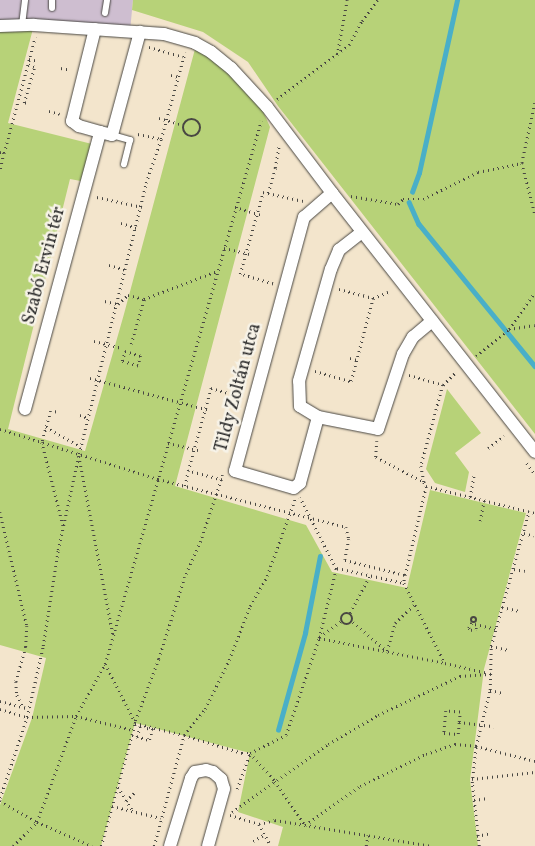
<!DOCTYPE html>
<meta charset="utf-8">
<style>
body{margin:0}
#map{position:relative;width:535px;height:846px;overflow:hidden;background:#f3e5cc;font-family:Vollkorn,serif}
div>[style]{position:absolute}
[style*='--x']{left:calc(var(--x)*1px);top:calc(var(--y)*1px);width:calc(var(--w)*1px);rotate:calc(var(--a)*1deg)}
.industrial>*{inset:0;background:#cebed0}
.green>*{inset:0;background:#b7d278}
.stream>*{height:4.5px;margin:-2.25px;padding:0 2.25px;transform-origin:2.25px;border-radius:2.25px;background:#49afc8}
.path>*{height:2.5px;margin-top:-1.25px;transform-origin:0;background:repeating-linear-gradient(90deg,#494743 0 1px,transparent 0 5px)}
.path>.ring{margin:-1.25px;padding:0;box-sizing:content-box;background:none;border:2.5px solid #494743;border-radius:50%}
.roads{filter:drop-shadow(0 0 1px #494743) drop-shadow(0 0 1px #494743)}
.service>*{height:6px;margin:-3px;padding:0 3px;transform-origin:3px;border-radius:3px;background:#fff}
.minor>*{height:12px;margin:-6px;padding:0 6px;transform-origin:6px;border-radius:6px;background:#fff}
span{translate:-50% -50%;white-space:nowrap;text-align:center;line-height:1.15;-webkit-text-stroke:5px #f7f3e8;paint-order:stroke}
.street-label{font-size:18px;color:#2b2b2b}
</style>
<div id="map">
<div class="industrial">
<div style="clip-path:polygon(0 0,133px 0,130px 31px,0 26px)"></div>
</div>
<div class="green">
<div style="clip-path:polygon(133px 0,535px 0,535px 434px,278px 106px,248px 62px,203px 32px,132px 10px)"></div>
<div style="clip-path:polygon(34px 25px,8px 123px,96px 145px,86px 182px,70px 179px,8px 429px,85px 451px,124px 314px,195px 49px,210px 53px,262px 109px,270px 127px,175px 486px,306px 525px,332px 572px,407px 588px,430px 490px,526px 513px,484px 669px,470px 780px,478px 846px,278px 846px,283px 827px,238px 812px,250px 753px,135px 723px,101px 846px,0 846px,0 805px,32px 718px,46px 658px,0 645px,0 26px)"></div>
<div style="clip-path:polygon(447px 389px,481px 433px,455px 453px,469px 472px,465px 492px,435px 483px,426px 469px)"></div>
</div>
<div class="stream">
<div style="--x:412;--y:192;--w:20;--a:-70"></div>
<div style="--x:419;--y:173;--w:177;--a:-77.6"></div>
<div style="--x:409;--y:202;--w:24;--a:66"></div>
<div style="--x:419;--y:224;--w:183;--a:50.8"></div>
<div style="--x:278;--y:730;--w:101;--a:-74.4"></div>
<div style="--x:305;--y:633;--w:78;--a:-79"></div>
</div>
<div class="path">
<div style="--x:149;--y:47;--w:35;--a:16"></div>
<div style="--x:337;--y:55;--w:56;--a:-79.7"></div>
<div style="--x:29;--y:59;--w:9;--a:13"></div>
<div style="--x:61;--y:68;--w:10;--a:11"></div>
<div style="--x:171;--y:75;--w:7;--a:16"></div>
<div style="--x:277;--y:99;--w:90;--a:-36.9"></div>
<div style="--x:349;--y:45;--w:27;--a:-62"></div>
<div style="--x:362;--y:21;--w:26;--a:-54"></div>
<div style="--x:26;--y:103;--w:2;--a:180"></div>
<div style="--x:24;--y:103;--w:37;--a:-74"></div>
<div style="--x:34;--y:67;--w:6;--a:-162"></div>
<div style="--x:535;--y:103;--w:61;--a:102.2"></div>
<div style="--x:522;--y:163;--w:53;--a:75.7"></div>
<div style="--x:49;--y:111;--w:11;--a:15"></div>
<div style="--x:159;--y:118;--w:26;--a:16"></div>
<div class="ring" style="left:183px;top:119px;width:15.5px;height:15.5px"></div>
<div style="--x:138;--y:134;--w:24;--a:12"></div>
<div style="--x:0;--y:152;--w:4;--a:14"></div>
<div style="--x:4;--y:153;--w:19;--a:102"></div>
<div style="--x:4;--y:153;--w:120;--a:-75"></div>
<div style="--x:268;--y:193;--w:26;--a:-74"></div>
<div style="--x:275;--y:168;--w:23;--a:-80"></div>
<div style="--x:351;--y:196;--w:48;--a:9.7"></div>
<div style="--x:398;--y:204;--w:7;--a:-45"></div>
<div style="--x:403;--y:199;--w:20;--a:0"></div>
<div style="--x:423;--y:199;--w:61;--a:-26.1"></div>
<div style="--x:478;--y:172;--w:45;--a:-11.6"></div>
<div style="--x:97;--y:197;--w:46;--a:12.5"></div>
<div style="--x:235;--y:207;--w:28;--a:17"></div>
<div style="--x:121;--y:223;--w:17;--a:17"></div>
<div style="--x:224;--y:248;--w:28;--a:13"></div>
<div style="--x:109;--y:265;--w:18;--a:16"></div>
<div style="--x:273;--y:284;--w:34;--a:-163"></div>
<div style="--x:240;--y:274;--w:85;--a:-74.3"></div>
<div style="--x:263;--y:192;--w:41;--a:12.7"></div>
<div style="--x:339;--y:289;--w:35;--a:15"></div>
<div style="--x:373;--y:298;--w:19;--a:-21"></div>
<div style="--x:105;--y:301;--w:13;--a:13"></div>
<div style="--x:118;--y:304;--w:13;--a:-42"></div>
<div style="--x:128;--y:295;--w:16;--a:14"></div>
<div style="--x:144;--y:299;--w:78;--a:-21"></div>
<div style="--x:509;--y:329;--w:45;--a:-54.9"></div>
<div style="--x:94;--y:341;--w:29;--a:14"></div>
<div style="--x:131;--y:344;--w:47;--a:-73.9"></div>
<div style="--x:125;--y:351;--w:17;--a:17"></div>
<div style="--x:141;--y:356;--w:10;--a:107"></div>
<div style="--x:138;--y:366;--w:17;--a:-163"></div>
<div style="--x:122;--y:361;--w:10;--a:-73"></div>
<div style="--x:476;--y:356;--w:43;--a:-39.3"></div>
<div style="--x:509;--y:329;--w:26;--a:-9"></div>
<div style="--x:350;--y:358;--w:7;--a:16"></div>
<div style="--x:315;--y:371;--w:37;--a:16"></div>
<div style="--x:351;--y:381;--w:86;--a:-75.2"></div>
<div style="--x:409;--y:375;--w:35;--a:16"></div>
<div style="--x:443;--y:385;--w:84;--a:105.2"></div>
<div style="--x:421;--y:466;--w:16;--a:79"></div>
<div style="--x:90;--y:378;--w:123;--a:15.1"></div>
<div style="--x:443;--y:385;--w:17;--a:-45"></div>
<div style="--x:56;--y:412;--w:5;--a:-169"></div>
<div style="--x:51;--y:411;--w:32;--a:106"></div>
<div style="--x:42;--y:442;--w:86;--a:75.8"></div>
<div style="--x:80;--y:415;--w:9;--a:21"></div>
<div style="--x:46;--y:427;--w:40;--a:29.7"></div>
<div style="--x:0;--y:429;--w:166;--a:17.6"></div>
<div style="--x:158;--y:479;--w:194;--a:14.3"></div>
<div style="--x:346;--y:527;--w:12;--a:76"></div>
<div style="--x:349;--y:539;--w:21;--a:101"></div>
<div style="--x:345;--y:560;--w:62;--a:14"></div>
<div style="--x:405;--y:575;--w:91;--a:-76.7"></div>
<div style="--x:377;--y:441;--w:16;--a:94"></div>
<div style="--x:376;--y:457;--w:54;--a:27.5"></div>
<div style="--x:424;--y:482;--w:4;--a:63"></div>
<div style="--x:426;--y:486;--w:112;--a:13.9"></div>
<div style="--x:168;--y:443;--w:31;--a:13"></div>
<div style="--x:488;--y:448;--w:20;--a:-37"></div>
<div style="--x:79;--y:456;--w:181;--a:79.2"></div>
<div style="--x:527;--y:463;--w:14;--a:54"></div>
<div style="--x:223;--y:475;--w:70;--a:108.4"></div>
<div style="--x:201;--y:541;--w:39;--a:114"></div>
<div style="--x:185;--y:577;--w:86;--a:107.6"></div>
<div style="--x:159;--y:659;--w:68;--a:110.6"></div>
<div style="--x:135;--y:723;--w:50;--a:13.8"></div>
<div style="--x:184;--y:735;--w:61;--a:17.2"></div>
<div style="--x:242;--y:753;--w:8;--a:0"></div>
<div style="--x:250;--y:753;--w:40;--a:-26.6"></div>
<div style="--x:286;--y:735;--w:102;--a:-71.2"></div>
<div style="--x:319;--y:638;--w:71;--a:-76.2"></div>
<div style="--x:336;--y:569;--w:80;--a:-116.9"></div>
<div style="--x:222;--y:480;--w:35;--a:-165"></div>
<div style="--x:188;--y:471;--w:86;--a:-74.5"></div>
<div style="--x:211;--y:388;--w:33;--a:16"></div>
<div style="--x:185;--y:486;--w:15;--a:-79"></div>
<div style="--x:470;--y:497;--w:23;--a:-80"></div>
<div style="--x:0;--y:512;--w:117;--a:76.7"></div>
<div style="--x:27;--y:626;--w:21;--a:93"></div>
<div style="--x:26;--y:647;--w:36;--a:106"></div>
<div style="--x:16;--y:682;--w:13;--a:86"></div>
<div style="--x:17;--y:695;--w:13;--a:63"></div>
<div style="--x:480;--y:521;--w:21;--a:-79"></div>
<div style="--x:524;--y:533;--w:10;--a:17"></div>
<div style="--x:337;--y:568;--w:69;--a:12.6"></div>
<div style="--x:514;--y:569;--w:11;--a:10"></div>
<div style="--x:405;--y:575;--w:8;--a:97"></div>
<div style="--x:404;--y:583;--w:90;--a:62.9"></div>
<div style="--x:445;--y:663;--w:44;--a:13.1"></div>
<div style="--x:502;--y:607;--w:18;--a:13"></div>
<div class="ring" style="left:341px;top:613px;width:9.5px;height:9.5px"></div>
<div style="--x:350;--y:613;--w:43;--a:-62.2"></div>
<div class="ring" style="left:471px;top:617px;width:3.5px;height:3.5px"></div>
<div style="--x:341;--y:622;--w:27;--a:144"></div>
<div style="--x:319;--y:638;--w:128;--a:11.2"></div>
<div style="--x:353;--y:622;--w:45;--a:40.5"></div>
<div style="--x:387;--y:651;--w:29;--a:-74"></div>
<div style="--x:395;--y:623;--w:28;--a:-44"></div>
<div style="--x:472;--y:623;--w:6;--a:121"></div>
<div style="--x:469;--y:628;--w:3;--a:45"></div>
<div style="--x:471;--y:630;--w:5;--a:-11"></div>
<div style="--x:476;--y:629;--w:5;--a:-101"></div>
<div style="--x:475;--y:624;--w:22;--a:13"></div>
<div style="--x:491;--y:646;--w:18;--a:13"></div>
<div style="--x:490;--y:690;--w:13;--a:13"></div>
<div style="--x:0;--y:701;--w:30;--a:15"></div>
<div style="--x:0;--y:709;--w:28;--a:17"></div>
<div style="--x:27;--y:717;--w:49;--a:-1.2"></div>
<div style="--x:76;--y:716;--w:59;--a:13.8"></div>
<div style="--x:459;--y:722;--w:10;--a:-84"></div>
<div style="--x:460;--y:712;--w:14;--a:-176"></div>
<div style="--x:446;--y:711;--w:22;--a:95"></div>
<div style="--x:444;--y:733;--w:14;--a:4"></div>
<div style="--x:458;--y:734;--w:12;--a:-85"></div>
<div style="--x:459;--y:722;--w:35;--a:7"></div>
<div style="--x:147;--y:728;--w:6;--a:9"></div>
<div style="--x:153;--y:729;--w:14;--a:107"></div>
<div style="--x:132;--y:735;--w:18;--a:16"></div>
<div style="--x:137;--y:737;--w:11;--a:-75"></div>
<div style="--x:140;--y:726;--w:2;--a:0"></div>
<div style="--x:250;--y:753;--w:38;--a:48"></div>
<div style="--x:275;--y:781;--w:53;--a:55.7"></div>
<div style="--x:305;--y:825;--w:67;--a:-35.3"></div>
<div style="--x:360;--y:786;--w:73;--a:-25.9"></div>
<div style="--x:426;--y:754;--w:31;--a:-19"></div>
<div style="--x:455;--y:744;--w:21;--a:5"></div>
<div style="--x:476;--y:746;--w:61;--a:14.3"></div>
<div style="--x:472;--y:779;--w:63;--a:-6.3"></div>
<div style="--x:118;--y:787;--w:28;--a:58"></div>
<div style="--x:237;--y:789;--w:38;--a:-70"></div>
<div style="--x:0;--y:798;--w:85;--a:-71.6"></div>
<div style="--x:27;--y:717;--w:73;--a:-77.3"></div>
<div style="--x:43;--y:646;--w:97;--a:-81.1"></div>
<div style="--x:58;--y:550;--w:98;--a:-77.7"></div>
<div style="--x:79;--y:454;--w:279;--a:-76.1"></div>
<div style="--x:146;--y:183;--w:46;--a:-71.2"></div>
<div style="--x:161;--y:139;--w:90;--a:-74.6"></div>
<div style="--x:474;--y:800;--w:14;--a:-8"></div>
<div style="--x:0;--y:801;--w:43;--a:29.6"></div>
<div style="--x:37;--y:822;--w:60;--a:23.6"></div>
<div style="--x:126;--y:801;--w:13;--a:-45"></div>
<div style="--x:112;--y:806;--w:50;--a:13.8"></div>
<div style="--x:232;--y:812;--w:118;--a:-35.3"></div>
<div style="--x:328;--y:744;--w:58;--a:-30.1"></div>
<div style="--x:378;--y:715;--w:91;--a:-25.4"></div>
<div style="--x:460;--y:676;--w:32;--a:-4"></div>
<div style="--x:230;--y:815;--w:30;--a:17"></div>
<div style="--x:259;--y:824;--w:16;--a:-14"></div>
<div style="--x:275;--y:820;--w:159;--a:9.4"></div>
<div style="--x:259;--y:824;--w:21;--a:61"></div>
<div style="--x:269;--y:842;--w:4;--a:104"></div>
<div style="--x:477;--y:836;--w:14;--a:-12"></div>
<div style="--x:253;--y:841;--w:14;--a:-30"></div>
<div style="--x:13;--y:846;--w:34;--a:-45"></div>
<div style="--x:37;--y:822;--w:113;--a:-69.8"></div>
<div style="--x:76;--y:716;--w:60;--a:-60.9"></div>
<div style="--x:101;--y:846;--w:128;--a:-74.5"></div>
<div style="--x:135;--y:723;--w:66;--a:-117"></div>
<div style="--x:105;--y:664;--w:565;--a:-73.97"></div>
<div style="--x:154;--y:846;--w:115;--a:-74.9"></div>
<div style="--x:184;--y:735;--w:33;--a:-51"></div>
<div style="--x:205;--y:709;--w:55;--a:-63.9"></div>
<div style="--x:229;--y:660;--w:58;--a:-68.7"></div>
<div style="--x:250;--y:606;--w:34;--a:-60"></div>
<div style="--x:267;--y:576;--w:82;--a:-70"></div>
<div style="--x:366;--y:846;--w:11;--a:-80"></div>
<div style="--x:479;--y:846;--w:63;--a:-96.3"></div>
<div style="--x:472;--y:783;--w:37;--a:-84"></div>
<div style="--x:476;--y:746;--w:58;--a:-76"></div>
<div style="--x:490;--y:690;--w:44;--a:-88.7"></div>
<div style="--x:491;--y:646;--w:140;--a:-74.3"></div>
</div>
<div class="roads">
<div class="service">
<div style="--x:52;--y:8;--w:8;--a:-90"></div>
<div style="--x:105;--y:13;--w:13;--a:-81"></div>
<div style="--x:22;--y:25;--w:25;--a:-83"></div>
<div style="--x:112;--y:135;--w:19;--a:16"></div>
<div style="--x:130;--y:140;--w:25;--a:104"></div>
</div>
<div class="minor">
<div style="--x:0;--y:26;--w:34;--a:-2"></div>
<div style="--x:34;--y:25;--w:130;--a:4"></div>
<div style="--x:164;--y:34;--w:32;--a:16"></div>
<div style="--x:195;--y:43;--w:18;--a:29"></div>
<div style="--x:211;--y:52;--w:26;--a:39"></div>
<div style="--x:231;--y:68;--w:53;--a:47.3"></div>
<div style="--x:267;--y:107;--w:108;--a:52.9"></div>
<div style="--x:332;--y:193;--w:329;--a:51.9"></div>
<div style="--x:95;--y:29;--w:95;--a:104"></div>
<div style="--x:72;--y:121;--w:9;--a:36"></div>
<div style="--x:79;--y:126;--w:22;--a:16"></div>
<div style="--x:332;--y:193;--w:37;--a:139"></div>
<div style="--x:304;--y:217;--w:263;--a:105.2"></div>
<div style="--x:235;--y:471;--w:61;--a:16.1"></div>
<div style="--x:294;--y:488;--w:8;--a:-40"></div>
<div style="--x:300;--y:483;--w:68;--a:-74.7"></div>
<div style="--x:318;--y:417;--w:61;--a:11.3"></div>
<div style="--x:378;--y:429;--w:79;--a:-71.6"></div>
<div style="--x:403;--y:354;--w:20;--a:-60"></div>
<div style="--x:413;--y:337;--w:25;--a:-40"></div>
<div style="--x:25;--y:409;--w:287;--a:-74.8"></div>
<div style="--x:100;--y:132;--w:12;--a:14"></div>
<div style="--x:112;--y:135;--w:107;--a:-74.8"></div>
<div style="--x:318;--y:417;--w:21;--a:-149"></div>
<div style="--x:300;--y:406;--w:25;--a:-92"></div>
<div style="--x:299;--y:381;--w:116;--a:-74.1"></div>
<div style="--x:331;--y:269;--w:21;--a:-67"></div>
<div style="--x:339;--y:250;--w:29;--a:-38"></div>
<div style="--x:170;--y:846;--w:71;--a:-72.8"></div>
<div style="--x:191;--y:778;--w:7;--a:-56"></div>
<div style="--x:195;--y:772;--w:11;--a:-10"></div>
<div style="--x:206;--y:770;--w:7;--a:16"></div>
<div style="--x:213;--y:772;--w:11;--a:41"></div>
<div style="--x:221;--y:779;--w:10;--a:73"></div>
<div style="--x:224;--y:789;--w:59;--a:105.7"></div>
</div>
</div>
<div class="street-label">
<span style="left:45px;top:266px;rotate:-75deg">Szabó Ervin tér</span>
<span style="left:239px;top:388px;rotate:-75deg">Tildy Zoltán utca</span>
</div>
</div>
